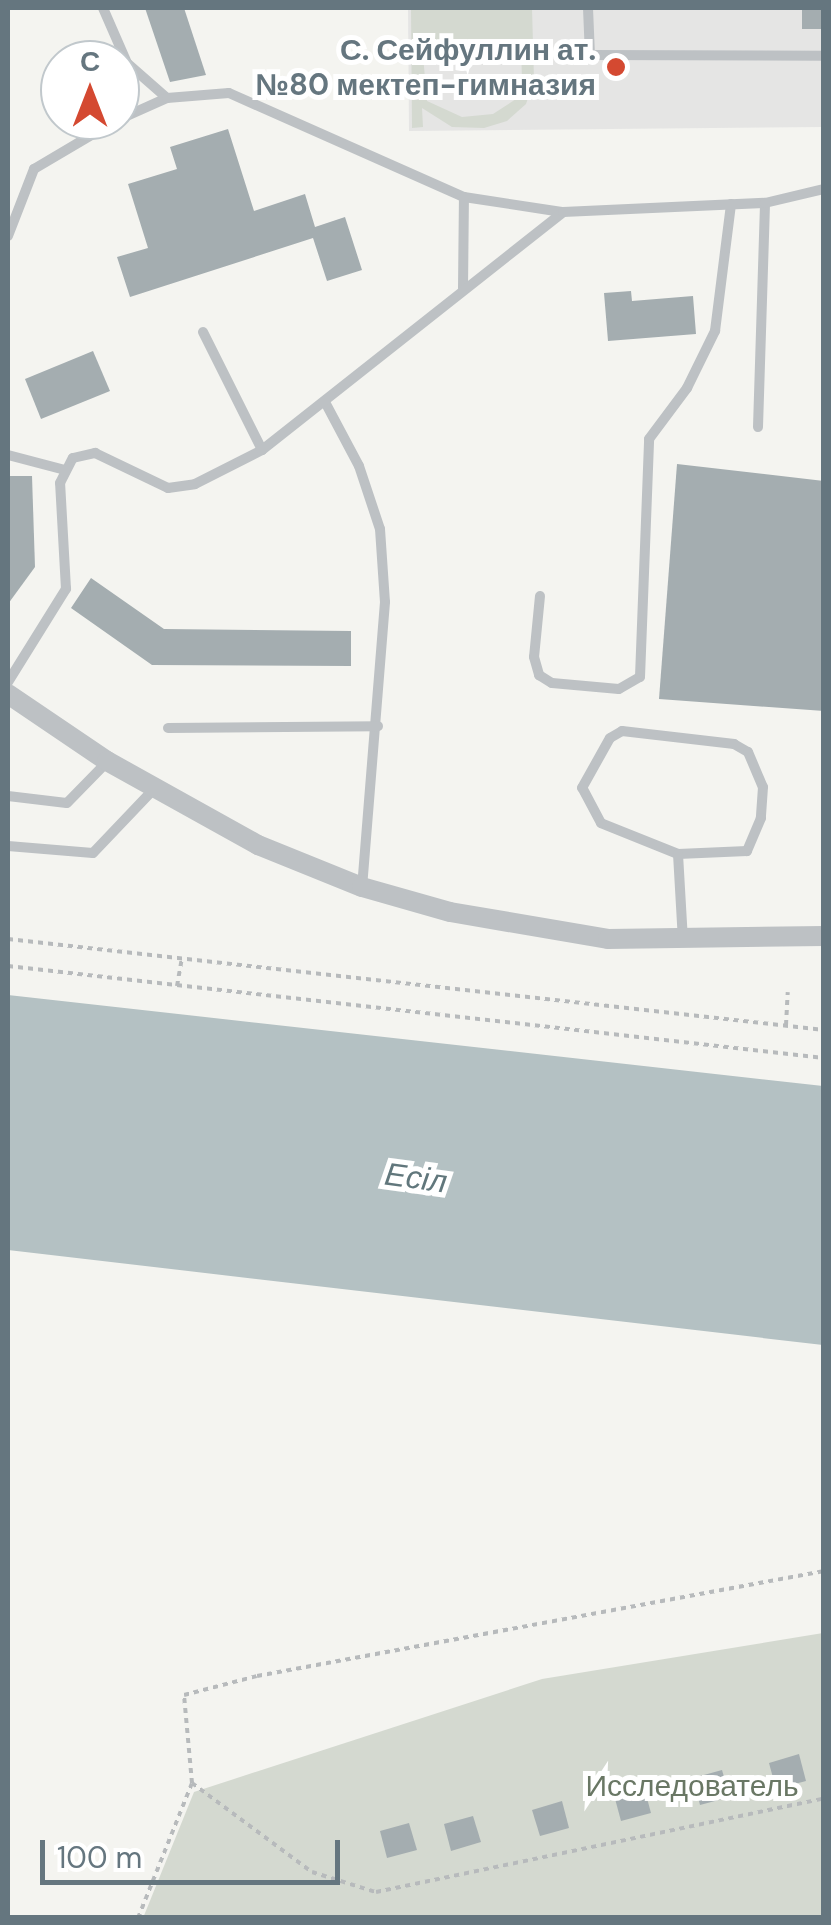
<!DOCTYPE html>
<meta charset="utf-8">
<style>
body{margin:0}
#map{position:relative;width:831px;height:1925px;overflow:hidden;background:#f4f4f0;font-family:"DM Sans",sans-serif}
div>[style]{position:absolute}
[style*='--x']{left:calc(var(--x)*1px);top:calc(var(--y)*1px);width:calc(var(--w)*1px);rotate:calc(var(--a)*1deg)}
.built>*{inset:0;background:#e5e5e4}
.green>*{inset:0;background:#d4d9d0}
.water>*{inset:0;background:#b4c1c3}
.building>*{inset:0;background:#a4adb0}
.path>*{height:4px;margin-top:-2px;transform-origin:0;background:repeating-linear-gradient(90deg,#b7babc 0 5px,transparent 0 10px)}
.service>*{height:10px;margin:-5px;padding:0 5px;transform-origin:5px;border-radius:5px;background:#bdc1c4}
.minor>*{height:20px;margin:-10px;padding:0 10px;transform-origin:10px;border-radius:10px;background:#bdc1c4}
.dots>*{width:28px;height:28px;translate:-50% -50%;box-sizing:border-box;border:5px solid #fff;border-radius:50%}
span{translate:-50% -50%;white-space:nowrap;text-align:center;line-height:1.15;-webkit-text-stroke:10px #fff;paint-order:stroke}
.poi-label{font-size:30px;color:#65767f;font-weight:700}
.right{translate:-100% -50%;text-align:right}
.park-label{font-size:30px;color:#697764}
.water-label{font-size:32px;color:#61777c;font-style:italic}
.frame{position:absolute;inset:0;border:10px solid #65767f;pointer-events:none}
.north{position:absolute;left:40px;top:40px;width:100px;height:100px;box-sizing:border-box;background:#fff;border:2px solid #c1c8cc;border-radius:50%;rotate:0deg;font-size:28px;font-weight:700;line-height:40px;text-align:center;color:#65767f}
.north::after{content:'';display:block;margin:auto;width:35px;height:45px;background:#d44931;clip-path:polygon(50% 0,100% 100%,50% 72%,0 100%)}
.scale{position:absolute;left:40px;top:1840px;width:300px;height:45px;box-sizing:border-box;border:5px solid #65767f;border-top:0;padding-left:12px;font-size:30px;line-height:35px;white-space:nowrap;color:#65767f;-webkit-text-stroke:8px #fff;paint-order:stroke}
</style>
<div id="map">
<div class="built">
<div style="clip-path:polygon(408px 8px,823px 8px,823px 127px,409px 131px)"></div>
</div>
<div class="green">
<div style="clip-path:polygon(evenodd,411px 8px,532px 8px,534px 80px,526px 104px,507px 121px,484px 128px,452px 127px,422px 108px,423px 127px,412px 128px,411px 8px,521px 42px,522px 83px,516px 99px,493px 114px,462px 117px,427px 101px,422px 44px,521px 42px)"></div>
<div style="clip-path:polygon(823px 1633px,823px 1917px,143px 1918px,194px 1792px,542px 1679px)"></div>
</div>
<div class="water">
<div style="clip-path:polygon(8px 995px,823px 1086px,823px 1345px,8px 1250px)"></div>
</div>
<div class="building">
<div style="clip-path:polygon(145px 8px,184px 8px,206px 75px,170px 82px)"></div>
<div style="clip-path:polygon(802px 8px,824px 8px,824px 29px,802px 29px)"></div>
<div style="clip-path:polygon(228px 129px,254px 211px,305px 194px,315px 227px,345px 217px,362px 270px,327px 281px,313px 238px,130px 297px,117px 257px,148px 248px,128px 184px,177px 169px,170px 147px)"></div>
<div style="clip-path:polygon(631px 291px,632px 301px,693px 296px,696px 334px,608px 341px,604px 293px)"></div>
<div style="clip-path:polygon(93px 351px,110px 391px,41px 419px,25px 379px)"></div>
<div style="clip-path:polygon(677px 464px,824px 481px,824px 711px,659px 699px)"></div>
<div style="clip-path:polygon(8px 476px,32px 476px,35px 567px,8px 604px)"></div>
<div style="clip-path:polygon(91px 578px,164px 629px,351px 631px,351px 666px,152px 665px,71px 608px)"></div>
<div style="clip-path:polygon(799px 1754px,806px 1781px,776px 1789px,769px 1763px)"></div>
<div style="clip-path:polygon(722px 1770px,730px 1797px,700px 1805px,693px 1778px)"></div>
<div style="clip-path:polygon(644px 1787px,651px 1813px,621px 1821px,614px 1795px)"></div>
<div style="clip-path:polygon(562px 1801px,569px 1828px,540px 1836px,532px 1810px)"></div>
<div style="clip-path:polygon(473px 1816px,481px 1842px,451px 1851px,444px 1824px)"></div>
<div style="clip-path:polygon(409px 1823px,417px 1850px,387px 1858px,380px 1831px)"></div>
</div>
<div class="path">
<div style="--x:8;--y:939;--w:821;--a:6.36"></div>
<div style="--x:8;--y:966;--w:821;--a:6.43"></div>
<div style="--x:177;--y:986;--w:29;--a:-80"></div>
<div style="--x:786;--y:1025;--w:33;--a:-87"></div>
<div style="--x:192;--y:1783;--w:149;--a:36.6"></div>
<div style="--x:312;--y:1872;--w:67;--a:17.4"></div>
<div style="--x:376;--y:1892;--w:458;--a:-11.8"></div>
<div style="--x:138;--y:1918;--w:145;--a:-68.2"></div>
<div style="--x:192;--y:1783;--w:88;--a:-95.2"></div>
<div style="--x:184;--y:1695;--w:75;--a:-14.6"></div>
<div style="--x:257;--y:1676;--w:577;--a:-10.49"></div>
</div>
<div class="service">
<div style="--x:103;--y:8;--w:60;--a:66.4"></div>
<div style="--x:127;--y:63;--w:53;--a:41.2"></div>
<div style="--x:588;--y:8;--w:47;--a:87.6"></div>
<div style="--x:590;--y:55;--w:234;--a:0.2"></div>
<div style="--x:120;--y:119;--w:51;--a:-24.1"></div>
<div style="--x:167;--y:98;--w:62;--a:-4.6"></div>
<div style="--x:229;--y:93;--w:257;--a:23.9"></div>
<div style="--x:464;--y:197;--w:99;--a:8.7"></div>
<div style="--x:8;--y:236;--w:72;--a:-68.8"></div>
<div style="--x:34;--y:169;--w:96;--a:-30.6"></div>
<div style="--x:463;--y:288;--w:91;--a:-89.4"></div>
<div style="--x:203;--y:332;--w:132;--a:63.4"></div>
<div style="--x:325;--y:402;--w:72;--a:62"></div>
<div style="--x:359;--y:466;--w:66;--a:71.6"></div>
<div style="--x:380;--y:529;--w:73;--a:86.1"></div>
<div style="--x:385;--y:602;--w:285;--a:94.6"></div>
<div style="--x:758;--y:427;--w:224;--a:-88.2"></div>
<div style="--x:8;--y:455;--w:59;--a:14.7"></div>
<div style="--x:540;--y:596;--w:61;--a:95.6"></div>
<div style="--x:534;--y:657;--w:19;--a:74"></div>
<div style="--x:539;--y:675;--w:15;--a:32"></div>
<div style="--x:552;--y:683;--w:67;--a:5.1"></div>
<div style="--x:619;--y:689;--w:24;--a:-30"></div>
<div style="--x:640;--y:677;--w:238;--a:-87.8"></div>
<div style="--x:649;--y:439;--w:64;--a:-53.3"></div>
<div style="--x:687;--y:388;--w:64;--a:-63.8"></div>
<div style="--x:715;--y:331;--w:128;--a:-82.8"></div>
<div style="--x:8;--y:682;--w:110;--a:-58.1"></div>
<div style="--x:66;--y:589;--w:106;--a:-93.2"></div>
<div style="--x:60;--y:483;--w:28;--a:-63"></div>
<div style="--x:73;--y:458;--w:23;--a:-13"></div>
<div style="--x:95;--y:453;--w:81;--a:25.6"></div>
<div style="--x:168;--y:488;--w:27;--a:-8"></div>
<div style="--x:195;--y:484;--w:75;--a:-26.9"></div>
<div style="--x:262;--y:450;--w:384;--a:-38.3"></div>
<div style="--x:563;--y:212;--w:202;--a:-2.6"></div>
<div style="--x:765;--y:203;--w:61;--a:-13.3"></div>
<div style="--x:168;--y:728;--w:210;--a:-0.5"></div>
<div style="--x:622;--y:731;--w:113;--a:6.6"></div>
<div style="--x:734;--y:744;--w:16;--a:30"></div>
<div style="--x:748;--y:752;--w:38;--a:67"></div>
<div style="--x:763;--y:787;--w:31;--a:94"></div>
<div style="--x:761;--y:818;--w:36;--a:113"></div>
<div style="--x:747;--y:851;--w:69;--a:177.5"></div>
<div style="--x:678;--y:854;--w:83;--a:-158.1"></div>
<div style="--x:601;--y:823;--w:40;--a:-118"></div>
<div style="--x:582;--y:788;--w:57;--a:-60.8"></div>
<div style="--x:610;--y:738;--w:14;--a:-30"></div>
<div style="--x:8;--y:796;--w:59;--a:6.8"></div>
<div style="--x:67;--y:803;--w:57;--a:-45.7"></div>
<div style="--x:8;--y:846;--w:85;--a:4.7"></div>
<div style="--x:93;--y:853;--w:88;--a:-46.4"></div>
<div style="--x:678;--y:854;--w:87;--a:86.7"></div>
</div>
<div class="minor">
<div style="--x:8;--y:694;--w:120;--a:34.1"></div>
<div style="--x:107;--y:761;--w:173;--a:29.1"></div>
<div style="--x:258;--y:845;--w:112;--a:22"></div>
<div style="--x:362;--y:887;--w:91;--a:15.9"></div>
<div style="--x:450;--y:912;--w:160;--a:9.7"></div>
<div style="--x:608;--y:939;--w:216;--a:-0.8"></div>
</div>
<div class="dots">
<div style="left:616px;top:67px;background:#d44931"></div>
</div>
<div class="poi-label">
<span class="right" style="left:596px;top:67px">С. Сейфуллин ат.<br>№80 мектеп-гимназия</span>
</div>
<div class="park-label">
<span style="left:692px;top:1786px">Исследователь</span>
</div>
<div class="water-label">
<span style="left:416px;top:1178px;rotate:8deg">Есіл</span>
</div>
<div class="frame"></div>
<div class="north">С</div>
<div class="scale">100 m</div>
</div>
